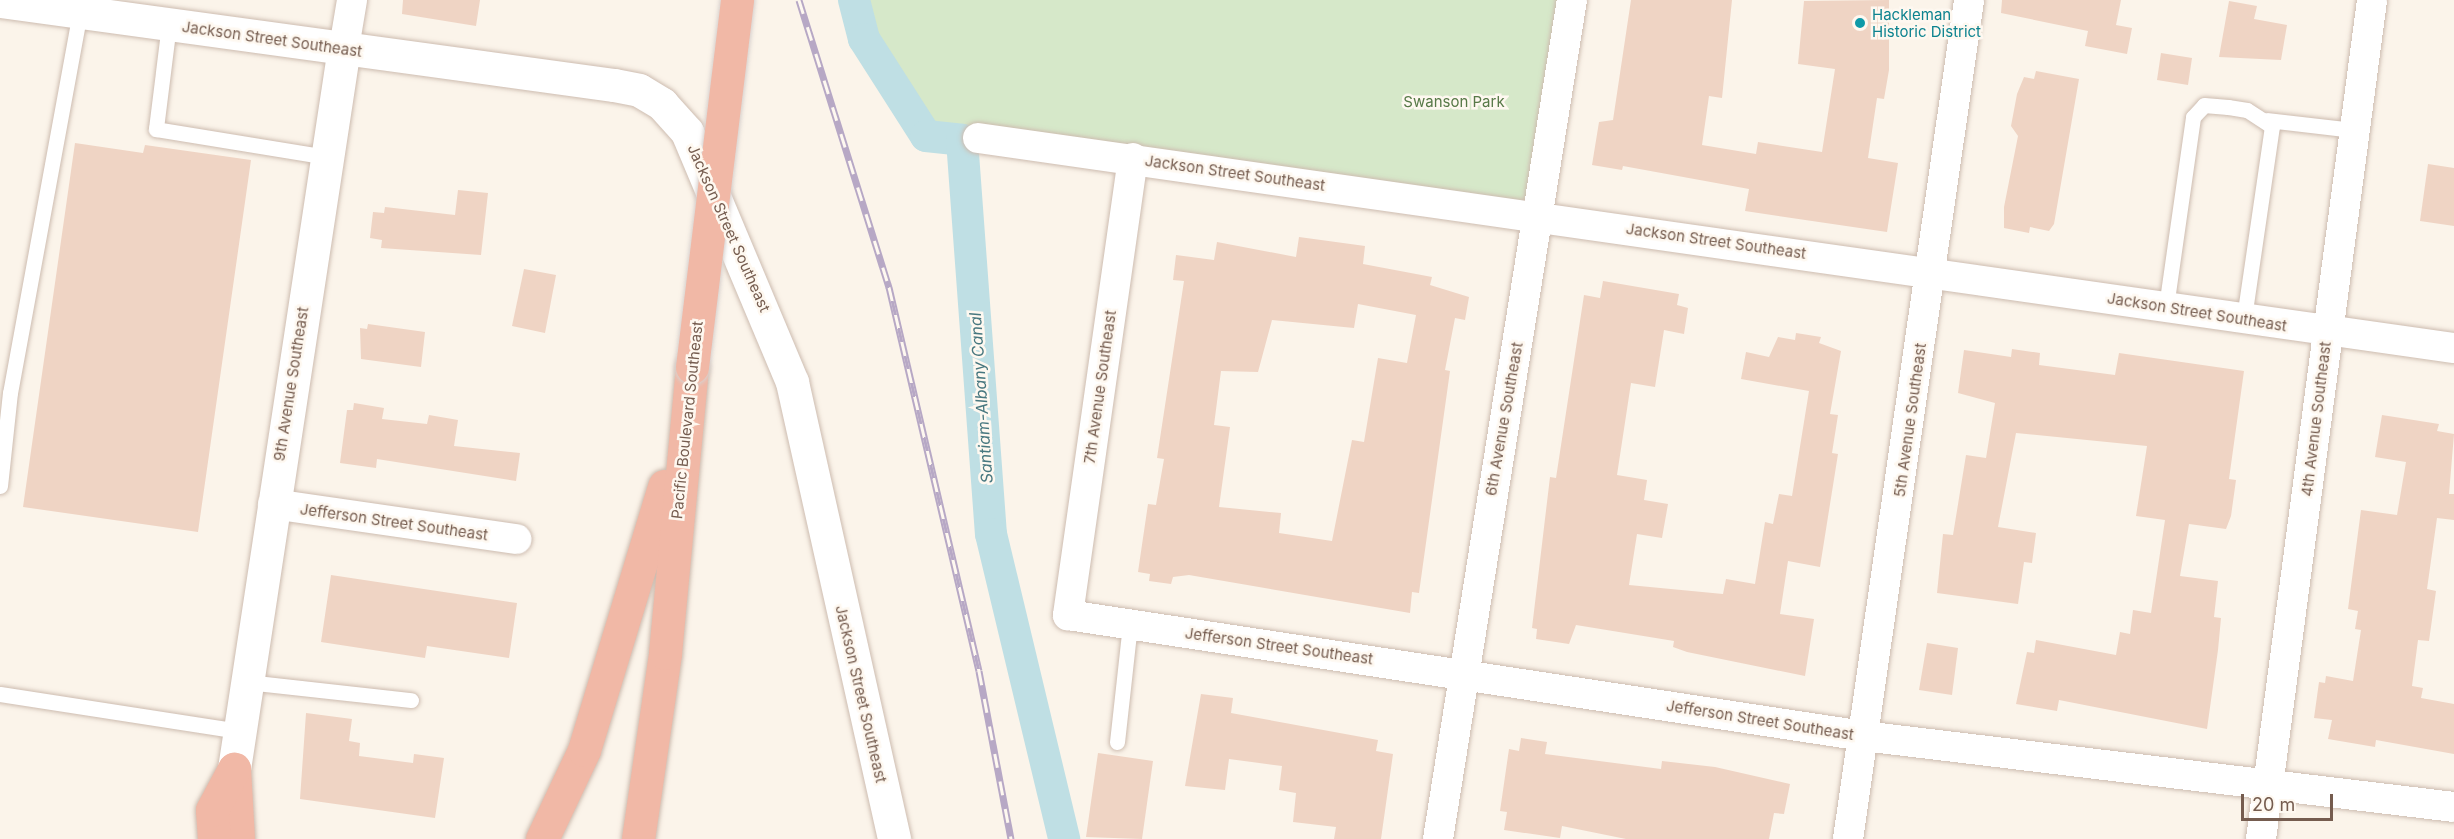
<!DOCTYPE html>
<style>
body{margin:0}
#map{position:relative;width:2454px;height:839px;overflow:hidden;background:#fbf4ea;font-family:Inter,sans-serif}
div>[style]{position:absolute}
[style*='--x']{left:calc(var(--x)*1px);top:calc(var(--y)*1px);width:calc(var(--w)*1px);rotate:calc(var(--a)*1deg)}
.green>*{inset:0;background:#d6e8c9}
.canal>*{height:32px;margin:-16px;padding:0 16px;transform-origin:16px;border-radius:16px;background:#bfdfe4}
.building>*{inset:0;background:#efd4c4}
.roads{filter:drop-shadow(0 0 2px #cdbcb0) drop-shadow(0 0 2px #cdbcb0)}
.lane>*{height:15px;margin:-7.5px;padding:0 7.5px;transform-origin:7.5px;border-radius:7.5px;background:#fff}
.street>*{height:30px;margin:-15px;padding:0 15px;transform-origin:15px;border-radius:15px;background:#fff}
.secondary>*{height:33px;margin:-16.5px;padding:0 16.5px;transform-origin:16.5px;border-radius:16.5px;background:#fff}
.highway>*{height:33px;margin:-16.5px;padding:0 16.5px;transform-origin:16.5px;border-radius:16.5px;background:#f1b8a6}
.rail>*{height:7px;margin-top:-3.5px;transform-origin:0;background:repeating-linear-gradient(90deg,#fef8f0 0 14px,#b7a8c5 0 28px);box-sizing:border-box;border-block:2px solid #b7a8c5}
.bridges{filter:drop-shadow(0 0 2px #d8d1ce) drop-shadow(0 0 2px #d8d1ce)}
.highway-bridge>*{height:33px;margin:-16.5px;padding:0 16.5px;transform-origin:16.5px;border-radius:16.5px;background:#f1b8a6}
.dots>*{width:16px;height:16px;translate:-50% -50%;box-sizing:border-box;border:3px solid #fef8f0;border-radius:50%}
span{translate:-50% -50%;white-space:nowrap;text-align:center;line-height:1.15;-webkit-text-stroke:5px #fef8f0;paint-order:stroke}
.culture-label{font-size:15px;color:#0d838f}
.left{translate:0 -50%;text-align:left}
.street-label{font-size:15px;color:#755c4f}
.park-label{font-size:15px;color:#577947}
.water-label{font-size:16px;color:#47777f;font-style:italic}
.scale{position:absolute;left:2241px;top:794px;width:92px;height:27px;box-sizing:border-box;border:3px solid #755c4f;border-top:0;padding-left:8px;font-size:18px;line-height:21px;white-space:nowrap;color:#755c4f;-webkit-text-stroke:4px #fef8f0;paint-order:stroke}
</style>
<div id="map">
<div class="green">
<div style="clip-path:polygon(854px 0,1572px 0,1539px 215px,926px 136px,864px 39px)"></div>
</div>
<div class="canal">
<div style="--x:854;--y:0;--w:40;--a:75.6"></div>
<div style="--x:864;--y:39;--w:115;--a:57.4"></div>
<div style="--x:926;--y:136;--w:36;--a:6"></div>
<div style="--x:962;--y:140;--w:395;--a:85.8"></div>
<div style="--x:991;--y:534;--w:314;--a:76.5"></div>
</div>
<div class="building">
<div style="clip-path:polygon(403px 0,480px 0,476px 26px,402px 14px)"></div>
<div style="clip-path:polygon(1631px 0,1732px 0,1722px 98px,1709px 96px,1702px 145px,1756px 154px,1758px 142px,1822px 152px,1835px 69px,1798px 64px,1804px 1px,1889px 0,1889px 70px,1884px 99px,1877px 98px,1868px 158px,1898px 163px,1887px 232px,1745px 211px,1749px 189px,1623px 166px,1622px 170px,1592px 165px,1599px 122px,1613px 120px)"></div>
<div style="clip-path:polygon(2002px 0,2121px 0,2116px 25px,2132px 28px,2127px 54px,2085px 46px,2088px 31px,2001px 13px)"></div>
<div style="clip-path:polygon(2229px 1px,2257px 6px,2254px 19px,2287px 25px,2281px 60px,2219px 57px)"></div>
<div style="clip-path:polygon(2161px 53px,2192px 58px,2188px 85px,2157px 80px)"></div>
<div style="clip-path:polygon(2036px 71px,2079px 79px,2054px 224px,2049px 231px,2030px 227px,2029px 233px,2004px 228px,2004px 207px,2018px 136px,2011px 126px,2017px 94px,2024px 77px,2034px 79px)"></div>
<div style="clip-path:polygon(75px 143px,143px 153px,145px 145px,251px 160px,198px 532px,23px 507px)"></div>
<div style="clip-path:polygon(2428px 164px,2454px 168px,2454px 226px,2420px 221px)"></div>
<div style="clip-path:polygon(458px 190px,488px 193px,481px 255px,381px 248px,382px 240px,370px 238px,373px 212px,384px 213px,385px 207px,455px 215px)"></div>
<div style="clip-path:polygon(evenodd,1299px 237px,1365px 246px,1363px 264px,1432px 277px,1430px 285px,1469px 297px,1465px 320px,1455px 318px,1445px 370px,1450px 371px,1419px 593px,1412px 592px,1410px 613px,1189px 575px,1173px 577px,1171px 584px,1149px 581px,1150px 574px,1138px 572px,1148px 504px,1156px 505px,1164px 459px,1157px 458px,1184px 281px,1173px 280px,1176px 255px,1214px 260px,1217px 242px,1296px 257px,1299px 237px,1358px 304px,1416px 315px,1407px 363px,1378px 358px,1364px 442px,1352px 440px,1332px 541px,1279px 533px,1281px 513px,1219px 507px,1230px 427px,1214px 425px,1221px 371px,1258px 372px,1272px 320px,1354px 328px,1358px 304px)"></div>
<div style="clip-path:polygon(524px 269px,556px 275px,545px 333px,512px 326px)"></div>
<div style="clip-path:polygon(1603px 281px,1679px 294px,1677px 305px,1688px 308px,1684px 334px,1664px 330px,1655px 387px,1631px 383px,1617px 475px,1647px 480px,1644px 500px,1668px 504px,1662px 538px,1637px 534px,1629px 585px,1723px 594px,1726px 579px,1755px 584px,1765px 522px,1773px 524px,1779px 494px,1792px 496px,1809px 391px,1741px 379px,1746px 352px,1769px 357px,1778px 337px,1795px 340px,1796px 333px,1821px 337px,1819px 343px,1841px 351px,1830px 414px,1838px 415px,1832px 453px,1838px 454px,1820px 567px,1788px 561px,1780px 614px,1814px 619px,1805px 676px,1687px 652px,1673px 647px,1674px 641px,1576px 625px,1569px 644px,1536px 639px,1537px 629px,1532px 628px,1550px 477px,1556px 478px,1584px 295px,1600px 298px)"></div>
<div style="clip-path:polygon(368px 324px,425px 332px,421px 367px,361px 359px,360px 328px,367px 329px)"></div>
<div style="clip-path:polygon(2012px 349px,2040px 353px,2039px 365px,2115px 375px,2119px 353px,2244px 371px,2229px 479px,2236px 480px,2231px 516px,2226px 529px,2189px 524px,2180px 576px,2218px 581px,2214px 617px,2221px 618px,2218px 650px,2207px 729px,2059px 700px,2057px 711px,2016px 704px,2027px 652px,2034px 653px,2036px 640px,2116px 655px,2120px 632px,2130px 634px,2133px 610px,2151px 613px,2165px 520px,2136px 516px,2147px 446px,2016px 433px,1998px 527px,2036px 533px,2032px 563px,2024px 562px,2018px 604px,1937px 593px,1943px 534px,1953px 535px,1966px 455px,1986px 458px,1995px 403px,1958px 393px,1964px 350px,2011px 357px)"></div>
<div style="clip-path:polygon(354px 403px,384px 408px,382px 419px,427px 424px,429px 415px,458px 420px,454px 446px,520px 453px,516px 481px,377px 459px,376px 468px,340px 463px,347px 410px,353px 410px)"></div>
<div style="clip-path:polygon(2382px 415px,2439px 424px,2437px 431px,2454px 434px,2449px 494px,2454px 494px,2454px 520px,2437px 518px,2427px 589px,2436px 591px,2429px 641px,2418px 640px,2412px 686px,2423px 688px,2421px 698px,2454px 704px,2454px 754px,2376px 740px,2375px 747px,2328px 739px,2332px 720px,2314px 718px,2319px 682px,2325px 683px,2326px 676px,2353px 681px,2361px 630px,2355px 629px,2358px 611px,2348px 609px,2361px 510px,2397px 515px,2406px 462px,2375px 457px)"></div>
<div style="clip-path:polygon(331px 575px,517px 603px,509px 658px,427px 646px,425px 658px,321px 642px)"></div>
<div style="clip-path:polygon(1927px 643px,1958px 648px,1952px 695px,1919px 690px)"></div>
<div style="clip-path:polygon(1201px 694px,1233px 698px,1231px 713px,1378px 740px,1376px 751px,1393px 754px,1381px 839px,1334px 839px,1336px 827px,1293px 822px,1296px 793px,1279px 790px,1282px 766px,1229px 759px,1225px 790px,1185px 786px)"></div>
<div style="clip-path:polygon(306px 713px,352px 719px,349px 741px,360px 743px,359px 756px,413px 763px,414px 754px,444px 758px,435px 818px,300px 799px)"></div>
<div style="clip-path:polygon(1521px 738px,1547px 742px,1545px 754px,1661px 769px,1662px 761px,1715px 767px,1790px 784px,1784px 814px,1774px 813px,1769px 839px,1626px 839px,1562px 826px,1560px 838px,1504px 830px,1507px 812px,1500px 811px,1509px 749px,1519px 751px)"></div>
<div style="clip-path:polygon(1098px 753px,1153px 761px,1142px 839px,1086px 837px)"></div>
</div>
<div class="roads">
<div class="lane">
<div style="--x:169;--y:24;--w:106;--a:97.1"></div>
<div style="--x:156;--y:129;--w:173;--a:9.3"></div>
<div style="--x:2267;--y:120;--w:88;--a:6.6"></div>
<div style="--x:2166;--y:307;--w:192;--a:-81.9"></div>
<div style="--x:2193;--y:117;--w:16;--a:-47"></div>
<div style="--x:2204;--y:105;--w:24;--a:5"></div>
<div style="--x:2228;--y:107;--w:19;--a:9"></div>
<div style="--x:2247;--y:110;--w:30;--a:33"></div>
<div style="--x:2272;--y:126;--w:195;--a:98.3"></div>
<div style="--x:0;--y:486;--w:94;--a:-83.9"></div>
<div style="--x:10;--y:393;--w:387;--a:-79.6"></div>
<div style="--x:247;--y:682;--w:165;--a:6.3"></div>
<div style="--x:0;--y:694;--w:242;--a:8.8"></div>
<div style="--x:1117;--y:742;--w:118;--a:-83.7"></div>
</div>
<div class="street">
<div style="--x:344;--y:48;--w:49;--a:-80.5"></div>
<div style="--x:978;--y:138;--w:1491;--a:8.1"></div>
<div style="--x:1133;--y:158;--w:462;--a:98.1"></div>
<div style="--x:1068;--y:615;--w:804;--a:8.65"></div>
<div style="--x:1863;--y:736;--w:595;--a:6.85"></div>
<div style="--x:273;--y:504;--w:246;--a:8.2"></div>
<div style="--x:1438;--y:839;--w:850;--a:-80.93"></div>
<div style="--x:1848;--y:839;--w:848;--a:-81.79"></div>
<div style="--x:2261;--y:839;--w:846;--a:-82.46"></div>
</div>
<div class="secondary">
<div style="--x:0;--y:1;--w:620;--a:7.79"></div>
<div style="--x:614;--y:85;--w:25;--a:11"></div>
<div style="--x:639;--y:90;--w:27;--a:31"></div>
<div style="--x:662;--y:104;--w:38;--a:48"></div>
<div style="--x:687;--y:132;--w:271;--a:67.2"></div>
<div style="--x:792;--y:382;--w:468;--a:77.4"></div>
<div style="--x:234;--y:769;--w:729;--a:-81.33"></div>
</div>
<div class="highway">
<div style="--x:234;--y:769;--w:70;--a:86.7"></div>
<div style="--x:214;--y:839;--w:29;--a:-94"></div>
<div style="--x:212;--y:810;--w:47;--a:-61.8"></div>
<div style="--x:542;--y:839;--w:98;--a:-64.7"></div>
<div style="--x:584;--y:750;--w:276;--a:-73.1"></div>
<div style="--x:638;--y:839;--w:188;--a:-81.7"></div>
<div style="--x:665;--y:653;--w:287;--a:-84.6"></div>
</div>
</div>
<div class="rail">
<div style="--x:799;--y:0;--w:301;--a:72.6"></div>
<div style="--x:889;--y:287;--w:394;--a:76.8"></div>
<div style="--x:979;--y:671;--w:171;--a:79.2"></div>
</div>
<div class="bridges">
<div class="highway-bridge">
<div style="--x:692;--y:367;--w:370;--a:-83"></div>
</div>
</div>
<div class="dots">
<div style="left:1860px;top:23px;background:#0f9aa8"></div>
</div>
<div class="culture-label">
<span class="left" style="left:1872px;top:23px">Hackleman<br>Historic District</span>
</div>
<div class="street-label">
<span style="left:272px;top:39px;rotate:8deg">Jackson Street Southeast</span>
<span style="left:1235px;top:173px;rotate:8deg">Jackson Street Southeast</span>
<span style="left:729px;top:228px;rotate:66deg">Jackson Street Southeast</span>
<span style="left:1716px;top:241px;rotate:8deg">Jackson Street Southeast</span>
<span style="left:2197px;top:312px;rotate:9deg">Jackson Street Southeast</span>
<span style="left:291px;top:384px;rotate:-81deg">9th Avenue Southeast</span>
<span style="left:1100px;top:387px;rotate:-82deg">7th Avenue Southeast</span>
<span style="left:1504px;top:419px;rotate:-80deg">6th Avenue Southeast</span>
<span style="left:2316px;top:419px;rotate:-83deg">4th Avenue Southeast</span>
<span style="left:687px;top:420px;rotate:-84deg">Pacific Boulevard Southeast</span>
<span style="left:1910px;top:420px;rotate:-82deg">5th Avenue Southeast</span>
<span style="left:394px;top:522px;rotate:8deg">Jefferson Street Southeast</span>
<span style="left:1279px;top:646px;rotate:8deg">Jefferson Street Southeast</span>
<span style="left:861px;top:694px;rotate:77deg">Jackson Street Southeast</span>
<span style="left:1760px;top:720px;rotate:9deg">Jefferson Street Southeast</span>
</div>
<div class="park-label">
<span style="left:1454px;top:102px">Swanson Park</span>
</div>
<div class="water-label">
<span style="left:981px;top:398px;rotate:-94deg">Santiam-Albany Canal</span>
</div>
<div class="scale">20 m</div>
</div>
